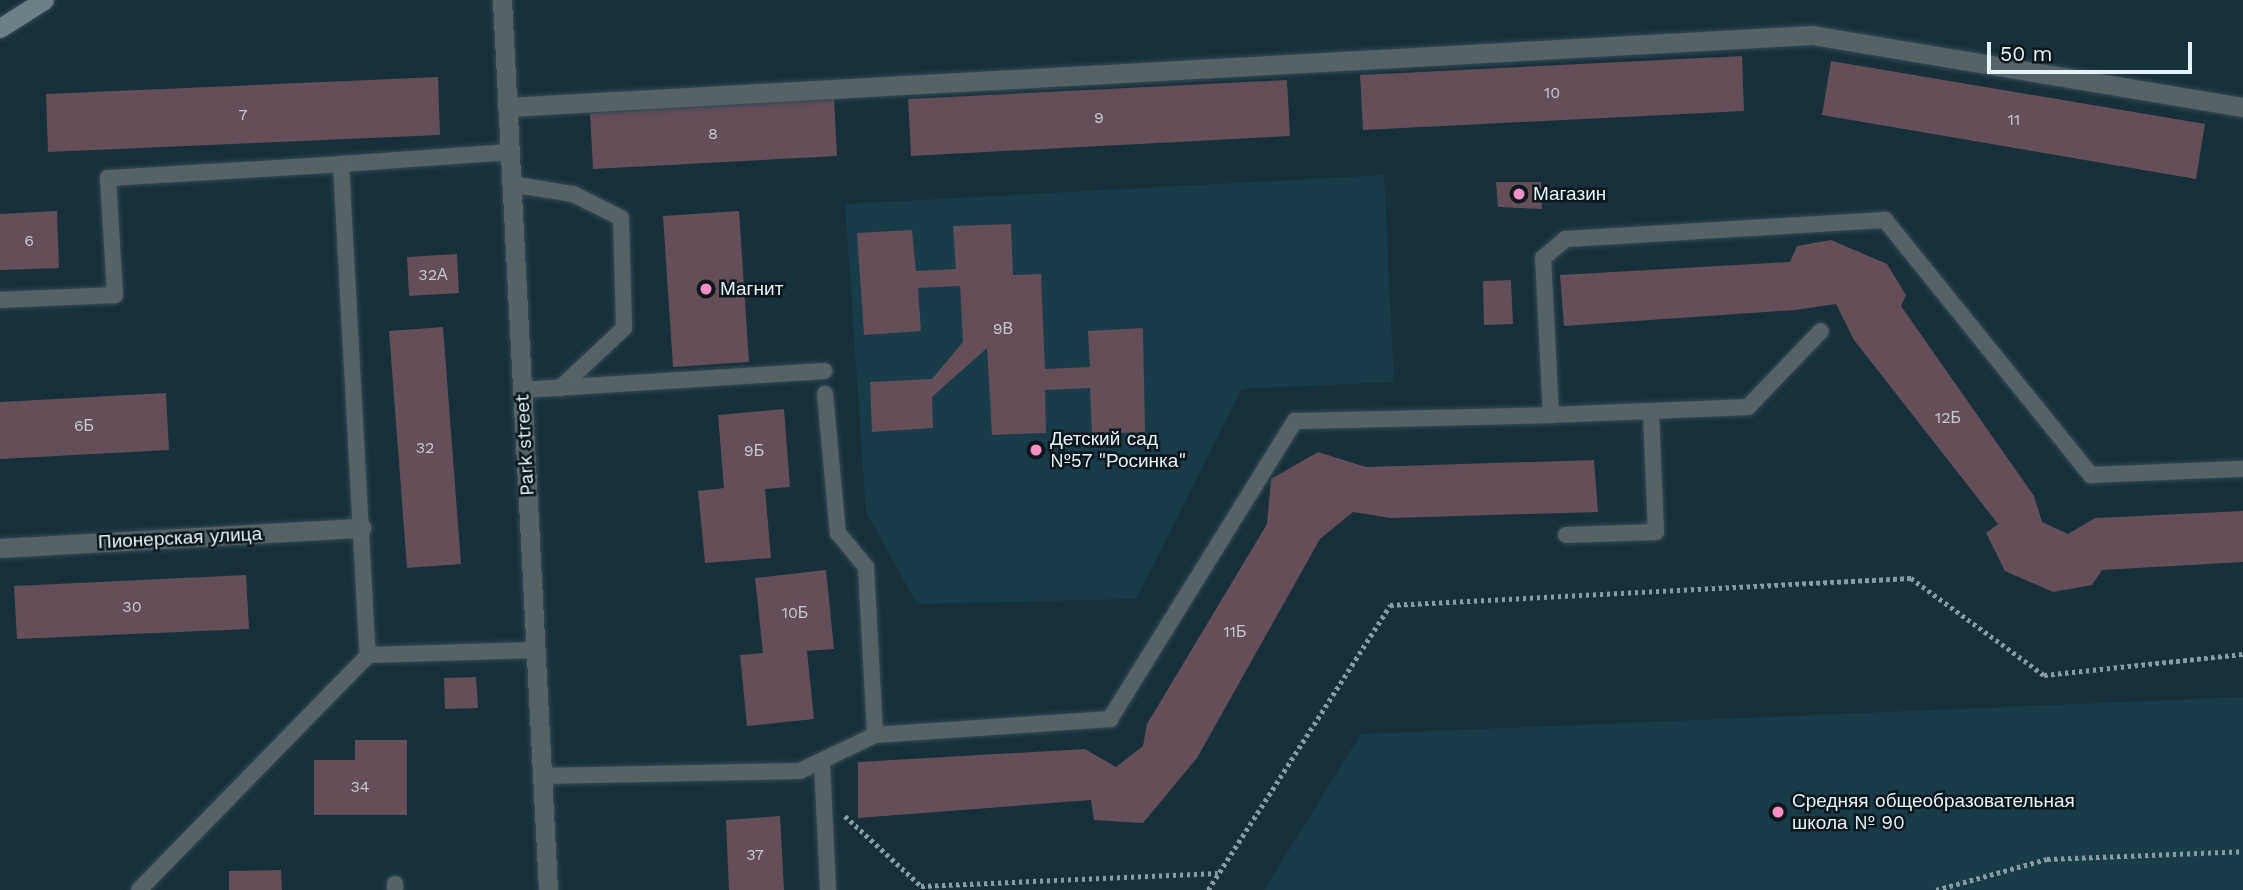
<!DOCTYPE html>
<meta charset="utf-8">
<style>
body{margin:0}
#map{position:relative;width:2243px;height:890px;overflow:hidden;background:#18303a;font-family:"Work Sans",sans-serif}
div>[style]{position:absolute}
[style*='--x']{left:calc(var(--x)*1px);top:calc(var(--y)*1px);width:calc(var(--w)*1px);rotate:calc(var(--a)*1deg)}
.built>*{inset:0;background:#1a3b48}
.building>*{inset:0;background:#644e58}
.path>*{height:4.5px;margin-top:-2.25px;transform-origin:0;background:repeating-linear-gradient(90deg,#889ba3 0 3.5px,transparent 0 7px)}
.roads{filter:drop-shadow(0 0 2px #354b55) drop-shadow(0 0 2px #354b55)}
.service>*{height:16px;margin:-8px;padding:0 8px;transform-origin:8px;border-radius:8px;background:#576266}
.minor>*{height:19px;margin:-9.5px;padding:0 9.5px;transform-origin:9.5px;border-radius:9.5px;background:#576266}
.tertiary>*{height:19px;margin:-9.5px;padding:0 9.5px;transform-origin:9.5px;border-radius:9.5px;background:#576266}
.secondary>*{height:19px;margin:-9.5px;padding:0 9.5px;transform-origin:9.5px;border-radius:9.5px;background:#6d7f87}
.dots>*{width:19px;height:19px;translate:-50% -50%;box-sizing:border-box;border:4px solid #0c171b;border-radius:50%}
span{translate:-50% -50%;white-space:nowrap;text-align:center;line-height:1.15;-webkit-text-stroke:5px #0c171b;paint-order:stroke}
.number-label{font-size:16px;color:#c4c9d1}
.number-label span{-webkit-text-stroke-width:0}
.poi-label{font-size:19px;color:#e4f2f9}
.left{translate:0 -50%;text-align:left}
.street-label{font-size:19px;color:#e4f2f9}
.scale{position:absolute;left:1987px;top:42px;width:205px;height:32px;box-sizing:border-box;border:4px solid #e4f2f9;border-top:0;padding-left:9px;font-size:21px;line-height:24px;white-space:nowrap;color:#e4f2f9;-webkit-text-stroke:5px #0c171b;paint-order:stroke}
</style>
<div id="map">
<div class="built">
<div style="clip-path:polygon(1384px 175px,1394px 382px,1242px 389px,1136px 599px,917px 604px,866px 512px,845px 204px)"></div>
<div style="clip-path:polygon(2243px 697px,2243px 890px,1264px 890px,1361px 734px)"></div>
</div>
<div class="building">
<div style="clip-path:polygon(1742px 56px,1744px 111px,1363px 130px,1360px 75px)"></div>
<div style="clip-path:polygon(1831px 61px,2205px 124px,2196px 179px,1822px 115px)"></div>
<div style="clip-path:polygon(438px 77px,440px 135px,48px 152px,46px 94px)"></div>
<div style="clip-path:polygon(1287px 80px,1290px 136px,911px 156px,908px 99px)"></div>
<div style="clip-path:polygon(834px 99px,837px 156px,593px 169px,590px 113px)"></div>
<div style="clip-path:polygon(1496px 182px,1541px 182px,1542px 209px,1498px 207px)"></div>
<div style="clip-path:polygon(57px 211px,59px 268px,0 270px,0 214px)"></div>
<div style="clip-path:polygon(739px 211px,749px 362px,673px 367px,663px 216px)"></div>
<div style="clip-path:polygon(1011px 224px,1013px 275px,1041px 274px,1045px 369px,1090px 367px,1088px 331px,1143px 328px,1145px 432px,1092px 434px,1090px 388px,1045px 390px,1046px 433px,992px 435px,987px 348px,932px 397px,933px 428px,872px 432px,870px 382px,932px 379px,963px 342px,960px 286px,918px 288px,921px 331px,864px 335px,857px 233px,912px 230px,916px 271px,956px 269px,953px 226px)"></div>
<div style="clip-path:polygon(1831px 240px,1887px 264px,1906px 295px,1901px 306px,2034px 496px,2042px 522px,2068px 534px,2095px 518px,2243px 511px,2243px 562px,2102px 570px,2092px 585px,2053px 592px,2005px 571px,1986px 533px,1998px 524px,1854px 340px,1836px 304px,1795px 310px,1564px 326px,1560px 275px,1790px 262px,1797px 246px)"></div>
<div style="clip-path:polygon(457px 254px,459px 293px,409px 296px,407px 257px)"></div>
<div style="clip-path:polygon(1511px 280px,1513px 324px,1484px 325px,1483px 281px)"></div>
<div style="clip-path:polygon(443px 327px,461px 564px,407px 568px,389px 331px)"></div>
<div style="clip-path:polygon(166px 393px,169px 450px,0 459px,0 402px)"></div>
<div style="clip-path:polygon(784px 409px,790px 487px,765px 489px,771px 558px,705px 563px,698px 491px,724px 488px,718px 415px)"></div>
<div style="clip-path:polygon(1318px 452px,1366px 467px,1594px 460px,1598px 512px,1391px 518px,1353px 512px,1320px 539px,1197px 758px,1143px 823px,1094px 820px,1091px 800px,858px 818px,858px 762px,1085px 749px,1116px 767px,1143px 746px,1147px 724px,1267px 524px,1271px 479px)"></div>
<div style="clip-path:polygon(826px 570px,834px 649px,807px 651px,814px 719px,747px 726px,740px 655px,763px 653px,755px 578px)"></div>
<div style="clip-path:polygon(246px 575px,249px 629px,17px 639px,14px 586px)"></div>
<div style="clip-path:polygon(476px 677px,478px 708px,445px 709px,444px 678px)"></div>
<div style="clip-path:polygon(355px 740px,407px 740px,407px 815px,314px 815px,314px 760px,355px 760px)"></div>
<div style="clip-path:polygon(780px 816px,784px 890px,729px 890px,726px 820px)"></div>
<div style="clip-path:polygon(281px 870px,282px 890px,229px 890px,229px 871px)"></div>
</div>
<div class="path">
<div style="--x:845;--y:816;--w:103;--a:42.6"></div>
<div style="--x:921;--y:886;--w:297;--a:-2.5"></div>
<div style="--x:1208;--y:890;--w:338;--a:-57.4"></div>
<div style="--x:1390;--y:605;--w:522;--a:-2.97"></div>
<div style="--x:1911;--y:578;--w:165;--a:36.1"></div>
<div style="--x:2044;--y:675;--w:200;--a:-6"></div>
<div style="--x:1936;--y:890;--w:115;--a:-15.6"></div>
<div style="--x:2047;--y:859;--w:196;--a:-2.3"></div>
</div>
<div class="roads">
<div class="service">
<div style="--x:510;--y:152;--w:169;--a:175.9"></div>
<div style="--x:341;--y:164;--w:492;--a:86.9"></div>
<div style="--x:368;--y:655;--w:168;--a:-1.7"></div>
<div style="--x:511;--y:184;--w:63;--a:9.2"></div>
<div style="--x:573;--y:194;--w:54;--a:26.6"></div>
<div style="--x:621;--y:218;--w:110;--a:88.4"></div>
<div style="--x:624;--y:328;--w:88;--a:136.8"></div>
<div style="--x:0;--y:300;--w:115;--a:-2.5"></div>
<div style="--x:115;--y:295;--w:117;--a:-93.4"></div>
<div style="--x:108;--y:178;--w:233;--a:-3.4"></div>
<div style="--x:522;--y:390;--w:303;--a:-3.6"></div>
<div style="--x:825;--y:394;--w:140;--a:84.7"></div>
<div style="--x:838;--y:533;--w:44;--a:50.5"></div>
<div style="--x:866;--y:567;--w:168;--a:86.9"></div>
<div style="--x:1551;--y:415;--w:197;--a:-2.3"></div>
<div style="--x:1748;--y:407;--w:105;--a:-46.2"></div>
<div style="--x:1566;--y:535;--w:90;--a:-1.9"></div>
<div style="--x:1656;--y:532;--w:121;--a:-92.4"></div>
<div style="--x:822;--y:762;--w:128;--a:87.3"></div>
<div style="--x:542;--y:776;--w:258;--a:-1.1"></div>
<div style="--x:800;--y:771;--w:83;--a:-25.6"></div>
<div style="--x:875;--y:735;--w:236;--a:-3.9"></div>
<div style="--x:1110;--y:719;--w:351;--a:-58.2"></div>
<div style="--x:1295;--y:421;--w:256;--a:-1.3"></div>
<div style="--x:1551;--y:415;--w:157;--a:-92.9"></div>
<div style="--x:1543;--y:258;--w:30;--a:-40"></div>
<div style="--x:1566;--y:239;--w:320;--a:-3.4"></div>
<div style="--x:1885;--y:220;--w:328;--a:51.1"></div>
<div style="--x:2091;--y:475;--w:152;--a:-2.3"></div>
<div style="--x:395;--y:884;--w:6;--a:90"></div>
<div style="--x:139;--y:890;--w:328;--a:-45.7"></div>
</div>
<div class="minor">
<div style="--x:507;--y:107;--w:1307;--a:-3.16"></div>
<div style="--x:1812;--y:35;--w:437;--a:9.5"></div>
<div style="--x:0;--y:548;--w:362;--a:-3.2"></div>
</div>
<div class="tertiary">
<div style="--x:502;--y:0;--w:891;--a:87.04"></div>
</div>
<div class="secondary">
<div style="--x:0;--y:28;--w:52;--a:-32.5"></div>
</div>
</div>
<div class="dots">
<div style="left:1519px;top:194px;background:#fa8fc7"></div>
<div style="left:706px;top:289px;background:#fa8fc7"></div>
<div style="left:1036px;top:450px;background:#fa8fc7"></div>
<div style="left:1778px;top:812px;background:#fa8fc7"></div>
</div>
<div class="number-label">
<span style="left:1552px;top:93px">10</span>
<span style="left:243px;top:115px">7</span>
<span style="left:1099px;top:118px">9</span>
<span style="left:2014px;top:120px">11</span>
<span style="left:713px;top:134px">8</span>
<span style="left:29px;top:241px">6</span>
<span style="left:433px;top:275px">32А</span>
<span style="left:1003px;top:329px">9В</span>
<span style="left:1948px;top:418px">12Б</span>
<span style="left:84px;top:426px">6Б</span>
<span style="left:425px;top:448px">32</span>
<span style="left:754px;top:451px">9Б</span>
<span style="left:132px;top:607px">30</span>
<span style="left:795px;top:613px">10Б</span>
<span style="left:1235px;top:632px">11Б</span>
<span style="left:360px;top:787px">34</span>
<span style="left:755px;top:855px">37</span>
</div>
<div class="poi-label">
<span class="left" style="left:1533px;top:194px">Магазин</span>
<span class="left" style="left:720px;top:289px">Магнит</span>
<span class="left" style="left:1050px;top:450px">Детский сад<br>№57 "Росинка"</span>
<span class="left" style="left:1792px;top:812px">Средняя общеобразовательная<br>школа № 90</span>
</div>
<div class="street-label">
<span style="left:525px;top:445px;rotate:-93deg">Park street</span>
<span style="left:180px;top:538px;rotate:-3deg">Пионерская улица</span>
</div>
<div class="scale">50 m</div>
</div>
